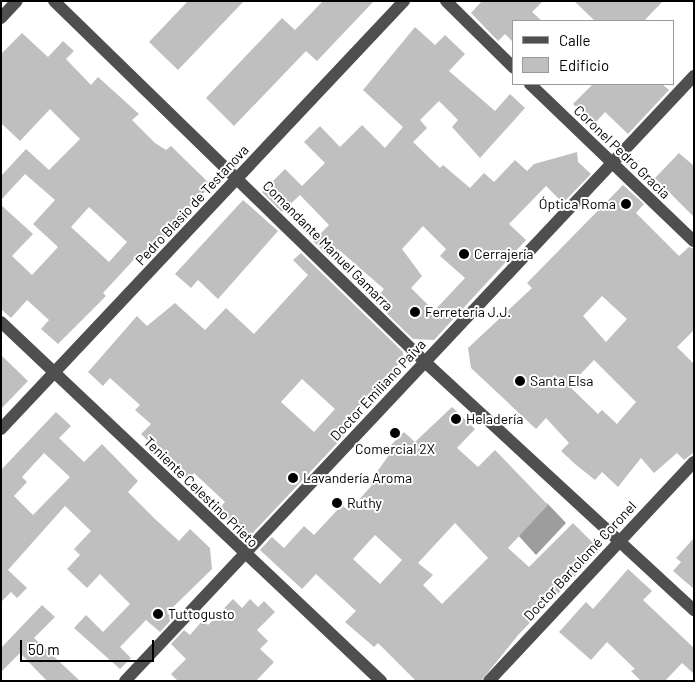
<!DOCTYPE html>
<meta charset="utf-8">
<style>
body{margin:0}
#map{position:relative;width:695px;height:682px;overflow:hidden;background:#fff;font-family:Barlow,sans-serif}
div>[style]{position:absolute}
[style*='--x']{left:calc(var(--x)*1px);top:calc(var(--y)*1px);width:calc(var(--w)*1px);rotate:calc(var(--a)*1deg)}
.water>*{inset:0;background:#9d9d9d}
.building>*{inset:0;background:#bfbfbf}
.minor>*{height:12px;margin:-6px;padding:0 6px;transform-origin:6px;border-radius:6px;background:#4f4f4f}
.dots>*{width:14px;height:14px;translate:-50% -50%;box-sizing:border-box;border:2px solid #fff;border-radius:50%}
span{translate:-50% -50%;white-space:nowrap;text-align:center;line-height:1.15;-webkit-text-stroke:4px #fff;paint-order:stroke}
.street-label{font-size:14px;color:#000}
.poi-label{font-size:14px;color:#000}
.right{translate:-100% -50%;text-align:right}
.left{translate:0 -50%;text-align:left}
.frame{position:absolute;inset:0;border:2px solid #000;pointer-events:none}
.legend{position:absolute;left:512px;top:20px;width:162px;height:65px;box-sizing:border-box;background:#fff;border:1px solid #999;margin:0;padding:6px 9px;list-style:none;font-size:15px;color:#000}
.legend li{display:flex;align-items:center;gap:10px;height:25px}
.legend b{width:25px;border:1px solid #999}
.scale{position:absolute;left:20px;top:640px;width:134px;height:22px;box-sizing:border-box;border:2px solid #000;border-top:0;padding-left:6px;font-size:15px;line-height:18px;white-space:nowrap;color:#000;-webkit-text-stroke:4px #fff;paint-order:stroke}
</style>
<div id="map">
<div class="water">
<div style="clip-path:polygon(547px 503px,566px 523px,536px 555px,517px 534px)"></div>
</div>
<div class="building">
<div style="clip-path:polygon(188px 1px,244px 1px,178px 70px,149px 42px)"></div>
<div style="clip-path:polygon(323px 1px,374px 1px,317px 61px,306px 51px,234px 126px,206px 98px,282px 18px,295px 30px)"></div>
<div style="clip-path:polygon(482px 1px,543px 1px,532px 12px,542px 21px,514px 21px,514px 43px,505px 34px,498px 41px,471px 13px)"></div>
<div style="clip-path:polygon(574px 1px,663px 1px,644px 21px,595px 21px)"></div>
<div style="clip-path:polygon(evenodd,415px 27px,435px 45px,445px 35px,465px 54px,449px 71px,495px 111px,510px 94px,525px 108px,480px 158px,452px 127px,458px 120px,439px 101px,420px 120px,427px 128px,413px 142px,440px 168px,443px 165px,470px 188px,484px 173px,494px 182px,515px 160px,527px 171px,534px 164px,577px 152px,578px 162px,591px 174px,563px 203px,546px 186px,509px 224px,526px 240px,434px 340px,413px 339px,374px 301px,384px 289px,338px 249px,329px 257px,313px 241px,329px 225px,300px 195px,282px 212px,262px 192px,285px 169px,302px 186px,325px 163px,304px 142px,320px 126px,340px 147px,362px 125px,385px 148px,403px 127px,363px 90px,415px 27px,423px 226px,446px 249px,440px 256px,465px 278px,434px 311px,411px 288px,422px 276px,402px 249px,423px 226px)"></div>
<div style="clip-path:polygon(evenodd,22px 33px,48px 57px,63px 41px,74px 51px,66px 59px,91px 85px,98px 77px,139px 114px,132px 120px,155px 143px,166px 150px,171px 146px,211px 185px,161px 241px,158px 239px,143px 256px,140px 253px,103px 293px,106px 296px,58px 344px,41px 329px,49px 320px,27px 300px,11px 318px,1px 309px,1px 205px,33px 234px,12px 256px,32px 275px,58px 247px,33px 224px,55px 200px,25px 174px,1px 200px,1px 176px,26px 149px,49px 170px,80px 139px,50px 109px,20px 141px,1px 123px,1px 54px,22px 33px,89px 207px,127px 242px,109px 262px,71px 227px,89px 207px)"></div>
<div style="clip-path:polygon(593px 84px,662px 84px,669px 90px,628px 134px,605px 112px,594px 124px,573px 104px)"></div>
<div style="clip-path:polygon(679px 153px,694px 166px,694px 217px,655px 178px)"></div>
<div style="clip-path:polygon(evenodd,623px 185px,644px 204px,636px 213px,679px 256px,689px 247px,694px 249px,694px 330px,677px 347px,694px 364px,694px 452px,684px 460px,677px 453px,654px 473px,641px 458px,618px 487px,602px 472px,595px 480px,575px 464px,561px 451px,569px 443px,546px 418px,536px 429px,471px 368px,468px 348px,532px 288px,527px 283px,623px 185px,602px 296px,627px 319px,606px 342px,583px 316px,602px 296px,623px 185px,594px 360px,636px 402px,617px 424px,602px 410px,598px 414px,569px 386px,594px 360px)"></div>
<div style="clip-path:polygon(243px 200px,278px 231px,218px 299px,198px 280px,191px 288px,175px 274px)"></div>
<div style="clip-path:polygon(evenodd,301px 253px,403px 352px,403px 359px,340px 432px,344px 436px,247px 539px,218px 510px,225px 502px,194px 473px,188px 480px,141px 434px,151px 424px,135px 410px,140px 405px,110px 378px,103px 386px,88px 372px,137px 316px,147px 326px,175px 303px,205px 330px,226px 308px,254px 334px,308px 275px,293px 260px,301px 253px,302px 379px,335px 409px,314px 432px,281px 402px,302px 379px)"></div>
<div style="clip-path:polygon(1px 355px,28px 381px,1px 409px)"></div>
<div style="clip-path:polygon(evenodd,452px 407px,475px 429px,457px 448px,478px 467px,495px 450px,548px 505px,508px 548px,529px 567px,573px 523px,600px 550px,519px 634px,481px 681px,416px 681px,378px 643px,374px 647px,345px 622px,356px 611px,316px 574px,302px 589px,260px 550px,272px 537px,284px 548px,304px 526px,314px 535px,342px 505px,349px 511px,372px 485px,369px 483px,389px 455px,385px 451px,404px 432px,415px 442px,452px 407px,455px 523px,488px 558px,442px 604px,423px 585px,433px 575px,418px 563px,455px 523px,452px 407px,375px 535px,402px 560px,380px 584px,353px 559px,375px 535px)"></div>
<div style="clip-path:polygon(evenodd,56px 412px,71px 426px,59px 438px,84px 462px,102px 444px,138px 481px,128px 492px,155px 519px,179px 541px,190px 529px,210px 548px,212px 569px,167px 613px,173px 618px,160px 632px,146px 620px,120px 647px,131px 658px,120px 669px,74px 628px,86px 615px,103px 632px,130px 604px,100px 574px,87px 588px,67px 569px,80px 555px,74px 549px,91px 531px,65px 506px,8px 570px,27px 588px,17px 598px,11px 592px,1px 602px,1px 470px,56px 412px,44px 453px,70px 477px,33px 515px,14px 496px,27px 482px,22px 477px,44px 453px)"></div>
<div style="clip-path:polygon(694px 538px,694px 589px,673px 571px,681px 562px,676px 558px)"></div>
<div style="clip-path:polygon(628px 569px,652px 591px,643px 600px,694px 648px,694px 674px,682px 663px,665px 681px,641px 681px,631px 671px,635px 669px,607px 642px,591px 660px,559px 632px,586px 602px,593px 609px)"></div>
<div style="clip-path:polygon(233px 599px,242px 608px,250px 599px,258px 607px,264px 601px,275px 612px,257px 630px,268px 641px,260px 649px,274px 662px,256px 681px,178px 681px,171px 674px,186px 659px,171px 644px,184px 630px,190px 635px,203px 620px,208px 625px)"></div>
<div style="clip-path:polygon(42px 605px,55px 617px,34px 638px,80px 681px,47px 681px,20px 653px,1px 672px,1px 648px)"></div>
</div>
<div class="minor">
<div style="--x:54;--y:1;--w:518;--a:44.22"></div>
<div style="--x:425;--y:362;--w:366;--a:42.7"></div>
<div style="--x:446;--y:1;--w:95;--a:44.6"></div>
<div style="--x:1;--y:18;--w:23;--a:-47"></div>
<div style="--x:530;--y:84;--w:227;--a:43.8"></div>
<div style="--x:1;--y:322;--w:523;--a:43.37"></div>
<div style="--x:1;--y:429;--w:588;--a:-46.72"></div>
<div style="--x:125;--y:681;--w:831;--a:-46.76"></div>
<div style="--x:489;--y:681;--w:300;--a:-46.9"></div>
</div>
<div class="dots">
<div style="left:626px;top:204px;background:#000"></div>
<div style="left:464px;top:254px;background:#000"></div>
<div style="left:415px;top:312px;background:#000"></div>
<div style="left:520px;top:381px;background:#000"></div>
<div style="left:456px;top:419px;background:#000"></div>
<div style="left:395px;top:433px;background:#000"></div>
<div style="left:293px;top:478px;background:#000"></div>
<div style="left:337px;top:503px;background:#000"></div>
<div style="left:158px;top:614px;background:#000"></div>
</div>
<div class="street-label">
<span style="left:622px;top:152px;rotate:44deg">Coronel Pedro Gracia</span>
<span style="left:192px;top:205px;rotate:-47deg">Pedro Blasio de Testanova</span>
<span style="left:328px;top:246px;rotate:45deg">Comandante Manuel Gamarra</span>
<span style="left:378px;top:390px;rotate:-47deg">Doctor Emiliano Paiva</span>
<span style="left:201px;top:492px;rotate:44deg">Teniente Celestino Prieto</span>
<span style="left:580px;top:561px;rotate:-47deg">Doctor Bartolomé Coronel</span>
</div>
<div class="poi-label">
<span class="right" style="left:616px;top:204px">Óptica Roma</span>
<span class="left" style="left:474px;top:254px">Cerrajería</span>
<span class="left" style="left:425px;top:312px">Ferretería J.J.</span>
<span class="left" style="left:530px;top:381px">Santa Elsa</span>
<span class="left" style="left:466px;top:419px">Heladería</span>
<span style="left:395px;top:449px">Comercial 2X</span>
<span class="left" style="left:303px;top:478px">Lavandería Aroma</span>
<span class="left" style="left:347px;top:503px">Ruthy</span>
<span class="left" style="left:168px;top:614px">Tuttogusto</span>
</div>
<div class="frame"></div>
<ul class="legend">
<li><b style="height:6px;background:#4f4f4f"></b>Calle</li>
<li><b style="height:14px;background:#bfbfbf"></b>Edificio</li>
</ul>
<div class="scale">50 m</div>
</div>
